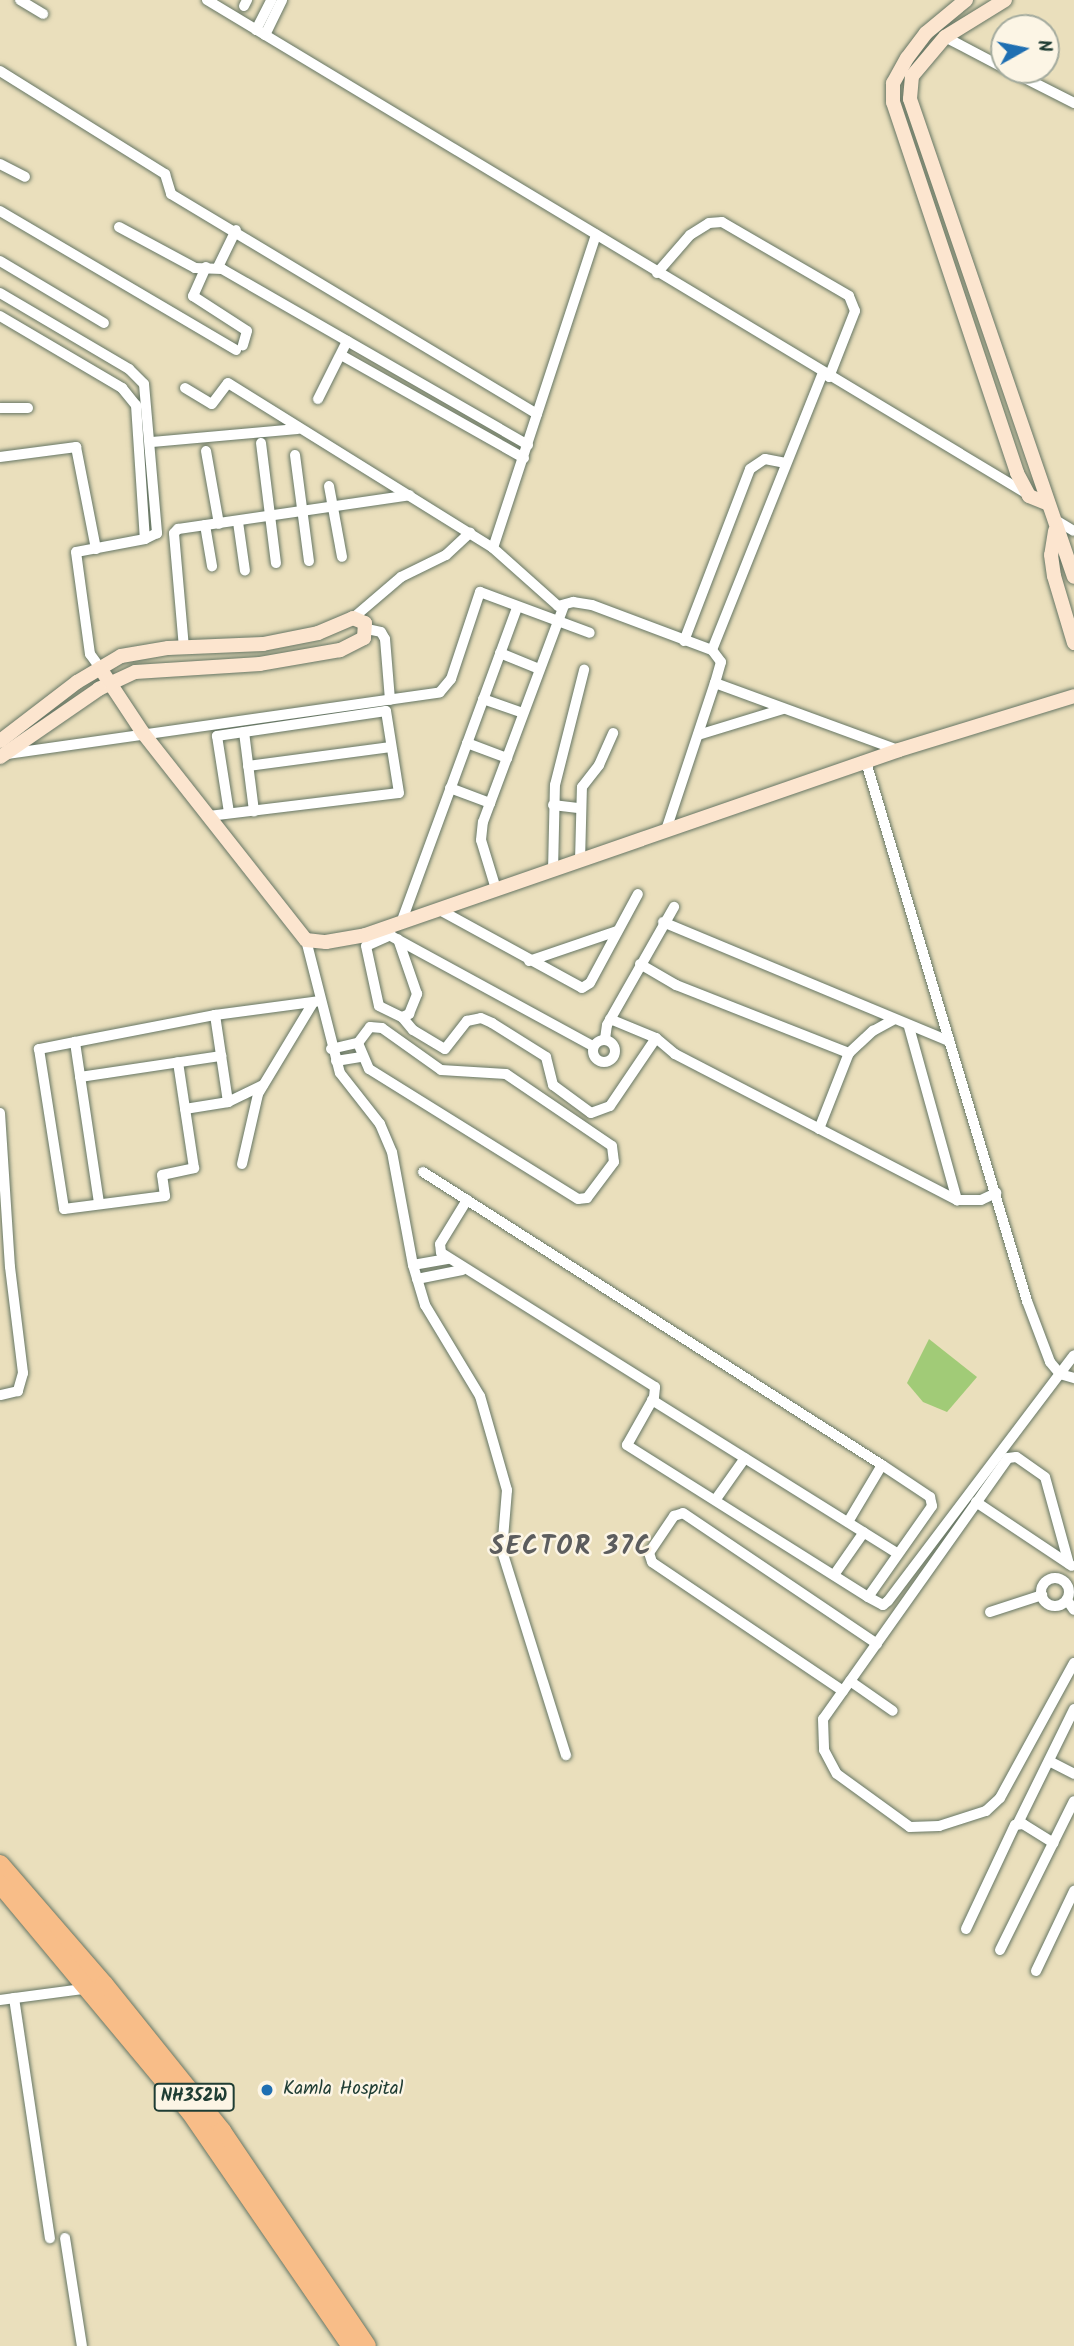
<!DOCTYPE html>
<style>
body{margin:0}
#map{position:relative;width:1074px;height:2346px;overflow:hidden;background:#eadfbc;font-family:Kalam,sans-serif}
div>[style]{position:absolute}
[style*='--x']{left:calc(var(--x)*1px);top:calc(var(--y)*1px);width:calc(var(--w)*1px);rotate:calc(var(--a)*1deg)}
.green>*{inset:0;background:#a1cb77}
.roads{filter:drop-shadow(0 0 2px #667664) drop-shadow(0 0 2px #667664)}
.street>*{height:10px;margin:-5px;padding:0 5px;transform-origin:5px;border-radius:5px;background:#fff}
.street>.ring{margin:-5px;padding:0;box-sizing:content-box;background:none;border:10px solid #fff;border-radius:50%}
.secondary>*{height:14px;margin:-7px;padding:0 7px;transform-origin:7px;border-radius:7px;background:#fce5cf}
.highway>*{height:18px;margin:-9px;padding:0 9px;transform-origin:9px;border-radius:9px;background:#f8bd88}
.dots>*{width:19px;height:19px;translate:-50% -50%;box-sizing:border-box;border:4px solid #fcf5e5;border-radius:50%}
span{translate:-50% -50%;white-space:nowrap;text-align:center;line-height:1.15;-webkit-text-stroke:5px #fcf5e5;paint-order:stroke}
.shield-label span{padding:2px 5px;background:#fcf5e5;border:2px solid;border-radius:5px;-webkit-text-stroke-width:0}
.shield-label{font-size:18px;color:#1f3d34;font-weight:700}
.poi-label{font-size:19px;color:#1f3d34}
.left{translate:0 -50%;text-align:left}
.district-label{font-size:26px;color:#5c5d5e;font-weight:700;letter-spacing:2px}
.north{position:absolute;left:990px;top:14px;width:70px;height:70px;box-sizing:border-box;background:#fcf5e5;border:2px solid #a4ab9e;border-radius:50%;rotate:81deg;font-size:19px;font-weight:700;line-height:28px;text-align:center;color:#1f3d34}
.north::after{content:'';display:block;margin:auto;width:24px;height:32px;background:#1f6fb2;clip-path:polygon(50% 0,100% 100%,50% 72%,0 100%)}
</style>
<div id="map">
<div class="green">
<div style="clip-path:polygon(929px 1339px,977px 1377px,947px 1412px,923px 1402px,907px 1383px)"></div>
</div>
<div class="roads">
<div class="street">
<div style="--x:20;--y:0;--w:27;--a:31"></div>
<div style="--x:207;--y:0;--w:960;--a:31.06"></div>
<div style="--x:244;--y:6;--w:7;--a:-63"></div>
<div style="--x:256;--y:30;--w:34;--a:-63"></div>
<div style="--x:265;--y:35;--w:39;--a:-64"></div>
<div style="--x:945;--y:37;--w:67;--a:27.7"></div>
<div style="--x:1009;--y:70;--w:73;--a:26.9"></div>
<div style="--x:0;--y:71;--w:195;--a:32"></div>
<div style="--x:165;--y:174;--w:21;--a:73"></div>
<div style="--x:171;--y:194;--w:427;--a:31"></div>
<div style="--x:0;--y:164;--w:28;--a:27"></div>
<div style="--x:0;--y:211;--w:274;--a:30.5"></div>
<div style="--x:119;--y:227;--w:86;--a:28.3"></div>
<div style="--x:195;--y:268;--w:27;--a:2"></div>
<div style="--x:222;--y:269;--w:353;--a:29.9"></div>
<div style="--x:0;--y:261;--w:121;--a:30.8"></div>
<div style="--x:206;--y:267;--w:32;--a:114"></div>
<div style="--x:193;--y:296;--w:64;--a:32.9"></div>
<div style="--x:247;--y:331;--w:15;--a:106"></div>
<div style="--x:218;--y:267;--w:41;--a:-64.1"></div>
<div style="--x:657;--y:273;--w:50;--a:-49"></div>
<div style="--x:690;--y:235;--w:22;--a:-32"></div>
<div style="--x:709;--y:223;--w:13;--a:-4"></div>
<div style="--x:722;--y:222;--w:147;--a:30.2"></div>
<div style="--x:849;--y:296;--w:16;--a:68"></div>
<div style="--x:855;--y:311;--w:71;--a:111.5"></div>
<div style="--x:0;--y:293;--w:150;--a:30.5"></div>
<div style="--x:129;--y:369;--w:21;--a:45"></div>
<div style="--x:144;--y:384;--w:150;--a:85"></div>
<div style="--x:157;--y:533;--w:13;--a:153"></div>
<div style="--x:145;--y:539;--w:70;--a:169.3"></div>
<div style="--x:76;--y:552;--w:103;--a:82.2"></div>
<div style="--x:90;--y:654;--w:17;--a:54"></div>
<div style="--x:0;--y:316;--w:142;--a:30.5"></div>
<div style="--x:122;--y:388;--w:22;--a:51"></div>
<div style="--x:136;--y:405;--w:134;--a:86.2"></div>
<div style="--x:341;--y:355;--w:210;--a:29.4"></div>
<div style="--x:185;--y:388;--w:31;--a:31"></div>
<div style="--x:212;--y:404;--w:26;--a:-53"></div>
<div style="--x:228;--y:383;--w:312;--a:31.9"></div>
<div style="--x:493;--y:548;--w:87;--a:41.7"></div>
<div style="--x:558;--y:606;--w:16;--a:-15"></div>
<div style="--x:573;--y:602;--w:19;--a:9"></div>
<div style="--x:592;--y:605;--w:128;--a:20.6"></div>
<div style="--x:712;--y:650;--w:15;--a:53"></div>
<div style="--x:721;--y:662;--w:22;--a:106"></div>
<div style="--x:715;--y:683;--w:192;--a:20.1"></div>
<div style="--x:318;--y:399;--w:65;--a:-63.4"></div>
<div style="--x:0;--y:408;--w:28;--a:0"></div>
<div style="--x:152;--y:442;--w:146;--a:-5.1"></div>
<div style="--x:261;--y:443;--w:121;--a:82.9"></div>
<div style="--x:206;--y:451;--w:74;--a:79.9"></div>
<div style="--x:295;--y:455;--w:107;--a:82.5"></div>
<div style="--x:0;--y:457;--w:77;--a:-7.5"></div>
<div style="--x:76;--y:447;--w:104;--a:78.9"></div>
<div style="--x:329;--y:486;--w:72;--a:79.6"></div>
<div style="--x:1054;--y:519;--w:23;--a:31"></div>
<div style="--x:238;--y:522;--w:49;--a:81.9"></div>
<div style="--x:205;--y:525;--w:42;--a:80.3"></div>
<div style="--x:493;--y:548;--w:330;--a:-71.8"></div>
<div style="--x:353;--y:618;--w:63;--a:-40.5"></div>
<div style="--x:401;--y:577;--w:50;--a:-26.1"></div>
<div style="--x:446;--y:555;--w:33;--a:-43"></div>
<div style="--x:367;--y:629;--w:14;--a:12"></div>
<div style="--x:381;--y:632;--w:8;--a:60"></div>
<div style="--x:385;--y:639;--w:61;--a:85.3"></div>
<div style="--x:684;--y:641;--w:184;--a:-69"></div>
<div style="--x:750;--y:469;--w:18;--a:-34"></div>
<div style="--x:765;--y:459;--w:21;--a:11"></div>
<div style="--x:184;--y:648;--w:115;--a:-95"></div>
<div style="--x:174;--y:533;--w:6;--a:-45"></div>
<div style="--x:178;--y:529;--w:234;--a:-8.3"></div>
<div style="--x:712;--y:650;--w:298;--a:-68.2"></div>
<div style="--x:500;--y:653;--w:42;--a:22.3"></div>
<div style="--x:483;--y:699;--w:42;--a:19.3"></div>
<div style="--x:244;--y:732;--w:80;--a:82.8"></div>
<div style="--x:698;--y:735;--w:89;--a:-17"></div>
<div style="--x:467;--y:743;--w:43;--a:20.6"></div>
<div style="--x:7;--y:754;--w:437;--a:-8.1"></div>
<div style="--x:440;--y:692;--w:17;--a:-50"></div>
<div style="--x:451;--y:679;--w:92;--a:-71.6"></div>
<div style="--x:480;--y:592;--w:117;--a:20.4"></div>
<div style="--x:866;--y:762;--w:563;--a:73.37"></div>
<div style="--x:1027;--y:1301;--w:65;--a:69.3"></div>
<div style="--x:1050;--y:1362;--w:16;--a:50"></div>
<div style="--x:1060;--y:1374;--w:15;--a:16"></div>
<div style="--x:248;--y:766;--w:144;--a:-7.6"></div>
<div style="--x:450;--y:788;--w:43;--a:20.6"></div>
<div style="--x:553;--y:805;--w:25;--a:7"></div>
<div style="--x:209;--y:816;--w:191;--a:-6.9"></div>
<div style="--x:399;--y:793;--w:83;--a:-99"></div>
<div style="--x:386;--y:711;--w:171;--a:171.6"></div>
<div style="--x:217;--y:736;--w:78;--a:81.1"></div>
<div style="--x:666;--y:830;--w:155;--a:-71.6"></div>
<div style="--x:580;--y:861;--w:74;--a:-88.5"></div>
<div style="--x:582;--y:787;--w:28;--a:-52"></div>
<div style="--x:599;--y:765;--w:35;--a:-66"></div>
<div style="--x:553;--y:871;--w:86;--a:-88.7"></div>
<div style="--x:555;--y:785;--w:119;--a:-75.8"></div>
<div style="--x:496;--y:889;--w:51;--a:-107"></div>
<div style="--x:481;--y:840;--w:18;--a:-84"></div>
<div style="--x:483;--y:822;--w:232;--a:-69.5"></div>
<div style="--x:438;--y:909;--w:164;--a:28.7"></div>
<div style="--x:582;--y:988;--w:9;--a:-32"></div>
<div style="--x:590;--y:983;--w:101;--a:-61.7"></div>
<div style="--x:663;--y:922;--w:310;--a:22.6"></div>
<div style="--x:401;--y:923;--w:336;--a:-69.8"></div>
<div style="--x:380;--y:930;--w:243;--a:28.6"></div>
<div style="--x:391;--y:935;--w:27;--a:156"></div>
<div style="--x:366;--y:946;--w:61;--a:77.8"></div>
<div style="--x:379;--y:1006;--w:25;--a:26"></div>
<div style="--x:402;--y:1017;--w:8;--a:-23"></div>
<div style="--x:409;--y:1014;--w:22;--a:-68"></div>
<div style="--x:417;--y:994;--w:58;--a:-109.1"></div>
<div style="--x:306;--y:940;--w:137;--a:75.7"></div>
<div style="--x:340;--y:1073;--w:65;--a:51.9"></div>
<div style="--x:380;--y:1124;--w:30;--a:67"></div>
<div style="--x:392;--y:1152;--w:115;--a:79.5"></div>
<div style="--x:413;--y:1265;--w:42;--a:73.3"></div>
<div style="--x:425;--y:1305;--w:106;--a:58.9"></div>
<div style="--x:480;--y:1396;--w:98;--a:74"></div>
<div style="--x:507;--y:1490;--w:61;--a:94.7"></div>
<div style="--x:502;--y:1551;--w:214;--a:72.6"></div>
<div style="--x:529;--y:961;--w:93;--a:-18.8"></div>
<div style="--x:640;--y:964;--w:42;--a:30.3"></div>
<div style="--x:676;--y:985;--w:186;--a:21.5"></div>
<div style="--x:215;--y:1015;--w:88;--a:81.5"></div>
<div style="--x:402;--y:1017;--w:17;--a:50"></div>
<div style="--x:413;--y:1030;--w:37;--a:31"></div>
<div style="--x:445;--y:1049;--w:36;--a:-52"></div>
<div style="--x:467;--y:1021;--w:14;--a:-12"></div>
<div style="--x:481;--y:1018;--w:12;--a:24"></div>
<div style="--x:492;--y:1023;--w:64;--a:32.2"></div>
<div style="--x:546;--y:1057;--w:29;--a:76"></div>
<div style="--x:553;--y:1085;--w:47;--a:36.4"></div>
<div style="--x:591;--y:1113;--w:20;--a:-20"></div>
<div style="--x:610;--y:1106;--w:82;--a:-55.9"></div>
<div style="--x:610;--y:1019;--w:50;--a:22.4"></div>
<div style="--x:656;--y:1038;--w:25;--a:40"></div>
<div style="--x:675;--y:1054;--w:318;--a:27.4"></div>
<div style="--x:957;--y:1200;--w:24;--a:0"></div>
<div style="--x:981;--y:1200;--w:17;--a:-25"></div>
<div style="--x:370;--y:1027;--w:12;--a:5"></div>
<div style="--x:382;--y:1028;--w:72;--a:35.4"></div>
<div style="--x:441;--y:1070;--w:65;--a:3.5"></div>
<div style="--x:506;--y:1074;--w:128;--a:34.2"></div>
<div style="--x:612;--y:1146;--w:16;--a:83"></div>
<div style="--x:614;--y:1162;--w:45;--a:126.9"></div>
<div style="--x:587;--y:1198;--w:9;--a:174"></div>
<div style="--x:578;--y:1199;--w:246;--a:-148.1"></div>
<div style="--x:369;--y:1069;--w:28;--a:-113"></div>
<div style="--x:358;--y:1043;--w:20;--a:-53"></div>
<div style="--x:909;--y:1027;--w:180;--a:74.5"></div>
<div style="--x:605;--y:1039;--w:14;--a:-82"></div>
<div style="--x:607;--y:1025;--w:136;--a:-60.4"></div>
<div class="ring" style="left:593px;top:1040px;width:12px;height:12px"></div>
<div style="--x:75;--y:1042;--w:37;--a:169"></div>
<div style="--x:39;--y:1049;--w:162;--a:81.1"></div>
<div style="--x:64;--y:1209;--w:102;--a:-7.3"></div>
<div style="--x:165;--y:1196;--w:21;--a:-98"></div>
<div style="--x:162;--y:1175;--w:33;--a:-12"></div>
<div style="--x:194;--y:1168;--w:107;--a:-98.6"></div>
<div style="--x:331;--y:1049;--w:28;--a:-13"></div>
<div style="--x:336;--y:1061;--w:26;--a:-9"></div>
<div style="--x:80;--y:1077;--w:143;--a:-8.5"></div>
<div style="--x:185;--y:1109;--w:44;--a:-9.2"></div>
<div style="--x:228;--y:1102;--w:39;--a:-26"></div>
<div style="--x:0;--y:1113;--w:154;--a:86.3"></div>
<div style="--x:10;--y:1267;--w:107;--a:83"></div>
<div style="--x:23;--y:1373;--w:19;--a:106"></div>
<div style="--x:18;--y:1391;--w:18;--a:167"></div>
<div style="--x:819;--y:1129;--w:82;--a:-68.5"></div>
<div style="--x:849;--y:1053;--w:33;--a:-43"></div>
<div style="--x:873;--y:1031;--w:23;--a:-29"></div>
<div style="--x:242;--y:1164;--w:72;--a:-77.1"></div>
<div style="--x:258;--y:1094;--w:106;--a:-58.9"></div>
<div style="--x:423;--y:1172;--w:545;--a:32.55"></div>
<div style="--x:882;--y:1465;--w:58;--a:33.7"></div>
<div style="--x:930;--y:1497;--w:9;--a:77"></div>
<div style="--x:932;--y:1506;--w:111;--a:125.1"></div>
<div style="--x:868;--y:1597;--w:285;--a:-147.8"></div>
<div style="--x:627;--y:1445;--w:55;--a:-60.6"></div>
<div style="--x:654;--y:1397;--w:10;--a:-84"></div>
<div style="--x:655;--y:1387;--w:252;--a:-147.9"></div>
<div style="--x:441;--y:1253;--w:9;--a:-96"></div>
<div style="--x:440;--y:1244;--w:52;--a:-58.5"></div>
<div style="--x:99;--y:1203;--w:163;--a:-98.5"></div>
<div style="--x:75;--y:1042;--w:143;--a:-10.9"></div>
<div style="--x:215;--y:1015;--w:106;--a:-7.6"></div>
<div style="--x:413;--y:1265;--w:36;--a:-10"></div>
<div style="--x:417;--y:1279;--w:46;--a:-11.3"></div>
<div style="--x:652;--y:1400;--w:290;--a:32"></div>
<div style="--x:716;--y:1499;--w:50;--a:-54.7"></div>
<div style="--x:976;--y:1502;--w:115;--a:33.7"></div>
<div style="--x:848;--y:1522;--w:66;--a:-59.2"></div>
<div style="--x:1069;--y:1564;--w:90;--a:-105.4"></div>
<div style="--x:1045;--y:1477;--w:35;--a:-145"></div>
<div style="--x:1016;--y:1457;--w:8;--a:173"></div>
<div style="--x:1008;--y:1458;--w:320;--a:125.3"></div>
<div style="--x:823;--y:1719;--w:31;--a:88"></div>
<div style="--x:824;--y:1750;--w:27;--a:62"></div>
<div style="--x:837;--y:1774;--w:90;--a:36"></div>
<div style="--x:910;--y:1827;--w:29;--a:-2"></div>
<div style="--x:939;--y:1826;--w:49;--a:-17.7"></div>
<div style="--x:986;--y:1811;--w:19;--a:-43"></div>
<div style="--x:1000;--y:1798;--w:154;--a:-61.3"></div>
<div style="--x:834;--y:1575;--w:52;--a:-55.1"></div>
<div class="ring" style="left:1041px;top:1578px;width:18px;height:18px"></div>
<div style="--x:868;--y:1597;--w:17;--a:28"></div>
<div style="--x:883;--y:1605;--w:6;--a:-39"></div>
<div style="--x:888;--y:1601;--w:308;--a:-52.9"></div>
<div style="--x:1067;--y:1600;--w:12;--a:55"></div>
<div style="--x:990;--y:1612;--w:55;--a:-18.1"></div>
<div style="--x:850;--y:1681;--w:52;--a:34.9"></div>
<div style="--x:843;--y:1691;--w:230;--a:-146"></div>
<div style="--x:652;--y:1562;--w:9;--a:-108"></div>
<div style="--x:649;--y:1553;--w:45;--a:-56"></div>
<div style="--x:674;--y:1516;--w:9;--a:-18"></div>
<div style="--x:683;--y:1513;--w:234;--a:34"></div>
<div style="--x:1049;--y:1761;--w:28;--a:27"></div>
<div style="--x:1018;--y:1823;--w:127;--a:-63.8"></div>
<div style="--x:966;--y:1929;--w:115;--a:-64.8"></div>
<div style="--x:1015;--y:1825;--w:8;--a:-7"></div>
<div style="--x:1023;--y:1824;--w:36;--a:32"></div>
<div style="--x:1000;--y:1950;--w:166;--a:-63.6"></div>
<div style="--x:1036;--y:1971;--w:89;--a:-64.6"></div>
<div style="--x:14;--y:1998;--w:243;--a:81.5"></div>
<div style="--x:0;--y:2000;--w:91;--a:-7.6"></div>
<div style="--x:65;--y:2238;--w:109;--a:81.1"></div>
</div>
<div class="secondary">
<div style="--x:966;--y:0;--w:52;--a:140.5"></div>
<div style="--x:926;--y:33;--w:31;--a:127"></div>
<div style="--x:907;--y:58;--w:29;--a:119"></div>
<div style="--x:893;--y:83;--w:19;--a:90"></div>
<div style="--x:893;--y:102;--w:391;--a:71.5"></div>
<div style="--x:1017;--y:473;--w:26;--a:62"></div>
<div style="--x:1029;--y:496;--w:18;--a:22"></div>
<div style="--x:1005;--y:0;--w:70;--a:148.3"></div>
<div style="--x:945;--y:37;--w:51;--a:130.2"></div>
<div style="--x:912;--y:76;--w:23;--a:95"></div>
<div style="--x:910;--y:99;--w:505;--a:71.06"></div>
<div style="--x:1055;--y:531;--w:24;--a:99"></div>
<div style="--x:1051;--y:555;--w:21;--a:82"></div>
<div style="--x:1054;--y:576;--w:70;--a:73.4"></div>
<div style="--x:100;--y:668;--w:78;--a:56.5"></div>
<div style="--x:143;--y:733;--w:263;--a:51.8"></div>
<div style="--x:306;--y:940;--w:20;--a:6"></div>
<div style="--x:326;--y:942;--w:40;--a:-10"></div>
<div style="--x:365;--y:935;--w:565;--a:-19.11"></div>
<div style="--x:899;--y:750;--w:183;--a:-17.1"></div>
<div style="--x:0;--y:741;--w:97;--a:-37.5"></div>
<div style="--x:77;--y:682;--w:51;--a:-30.6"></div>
<div style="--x:121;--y:656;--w:48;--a:-9.7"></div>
<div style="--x:168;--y:648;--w:95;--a:-2.4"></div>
<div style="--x:263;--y:644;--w:56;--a:-11.3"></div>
<div style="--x:318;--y:633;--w:38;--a:-23"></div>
<div style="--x:353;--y:618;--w:13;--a:23"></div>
<div style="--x:365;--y:623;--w:15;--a:94"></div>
<div style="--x:364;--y:638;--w:27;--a:153"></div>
<div style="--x:340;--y:650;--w:81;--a:170.1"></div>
<div style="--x:260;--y:664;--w:125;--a:176.3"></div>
<div style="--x:135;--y:672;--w:40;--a:155"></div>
<div style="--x:99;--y:689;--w:120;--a:145.5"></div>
</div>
<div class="highway">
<div style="--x:0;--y:1864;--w:159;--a:49.1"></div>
<div style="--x:104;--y:1984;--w:189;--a:51.2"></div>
<div style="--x:222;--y:2131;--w:259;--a:56"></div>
<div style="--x:0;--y:1884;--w:297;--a:50.2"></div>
<div style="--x:190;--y:2112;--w:284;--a:55.5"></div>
</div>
</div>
<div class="dots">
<div style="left:267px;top:2090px;background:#1f6fb2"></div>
</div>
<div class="shield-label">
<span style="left:194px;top:2097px">NH352W</span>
</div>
<div class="poi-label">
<span class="left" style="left:283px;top:2090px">Kamla Hospital</span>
</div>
<div class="district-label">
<span style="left:571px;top:1548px">SECTOR 37C</span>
</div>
<div class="north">N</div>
</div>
